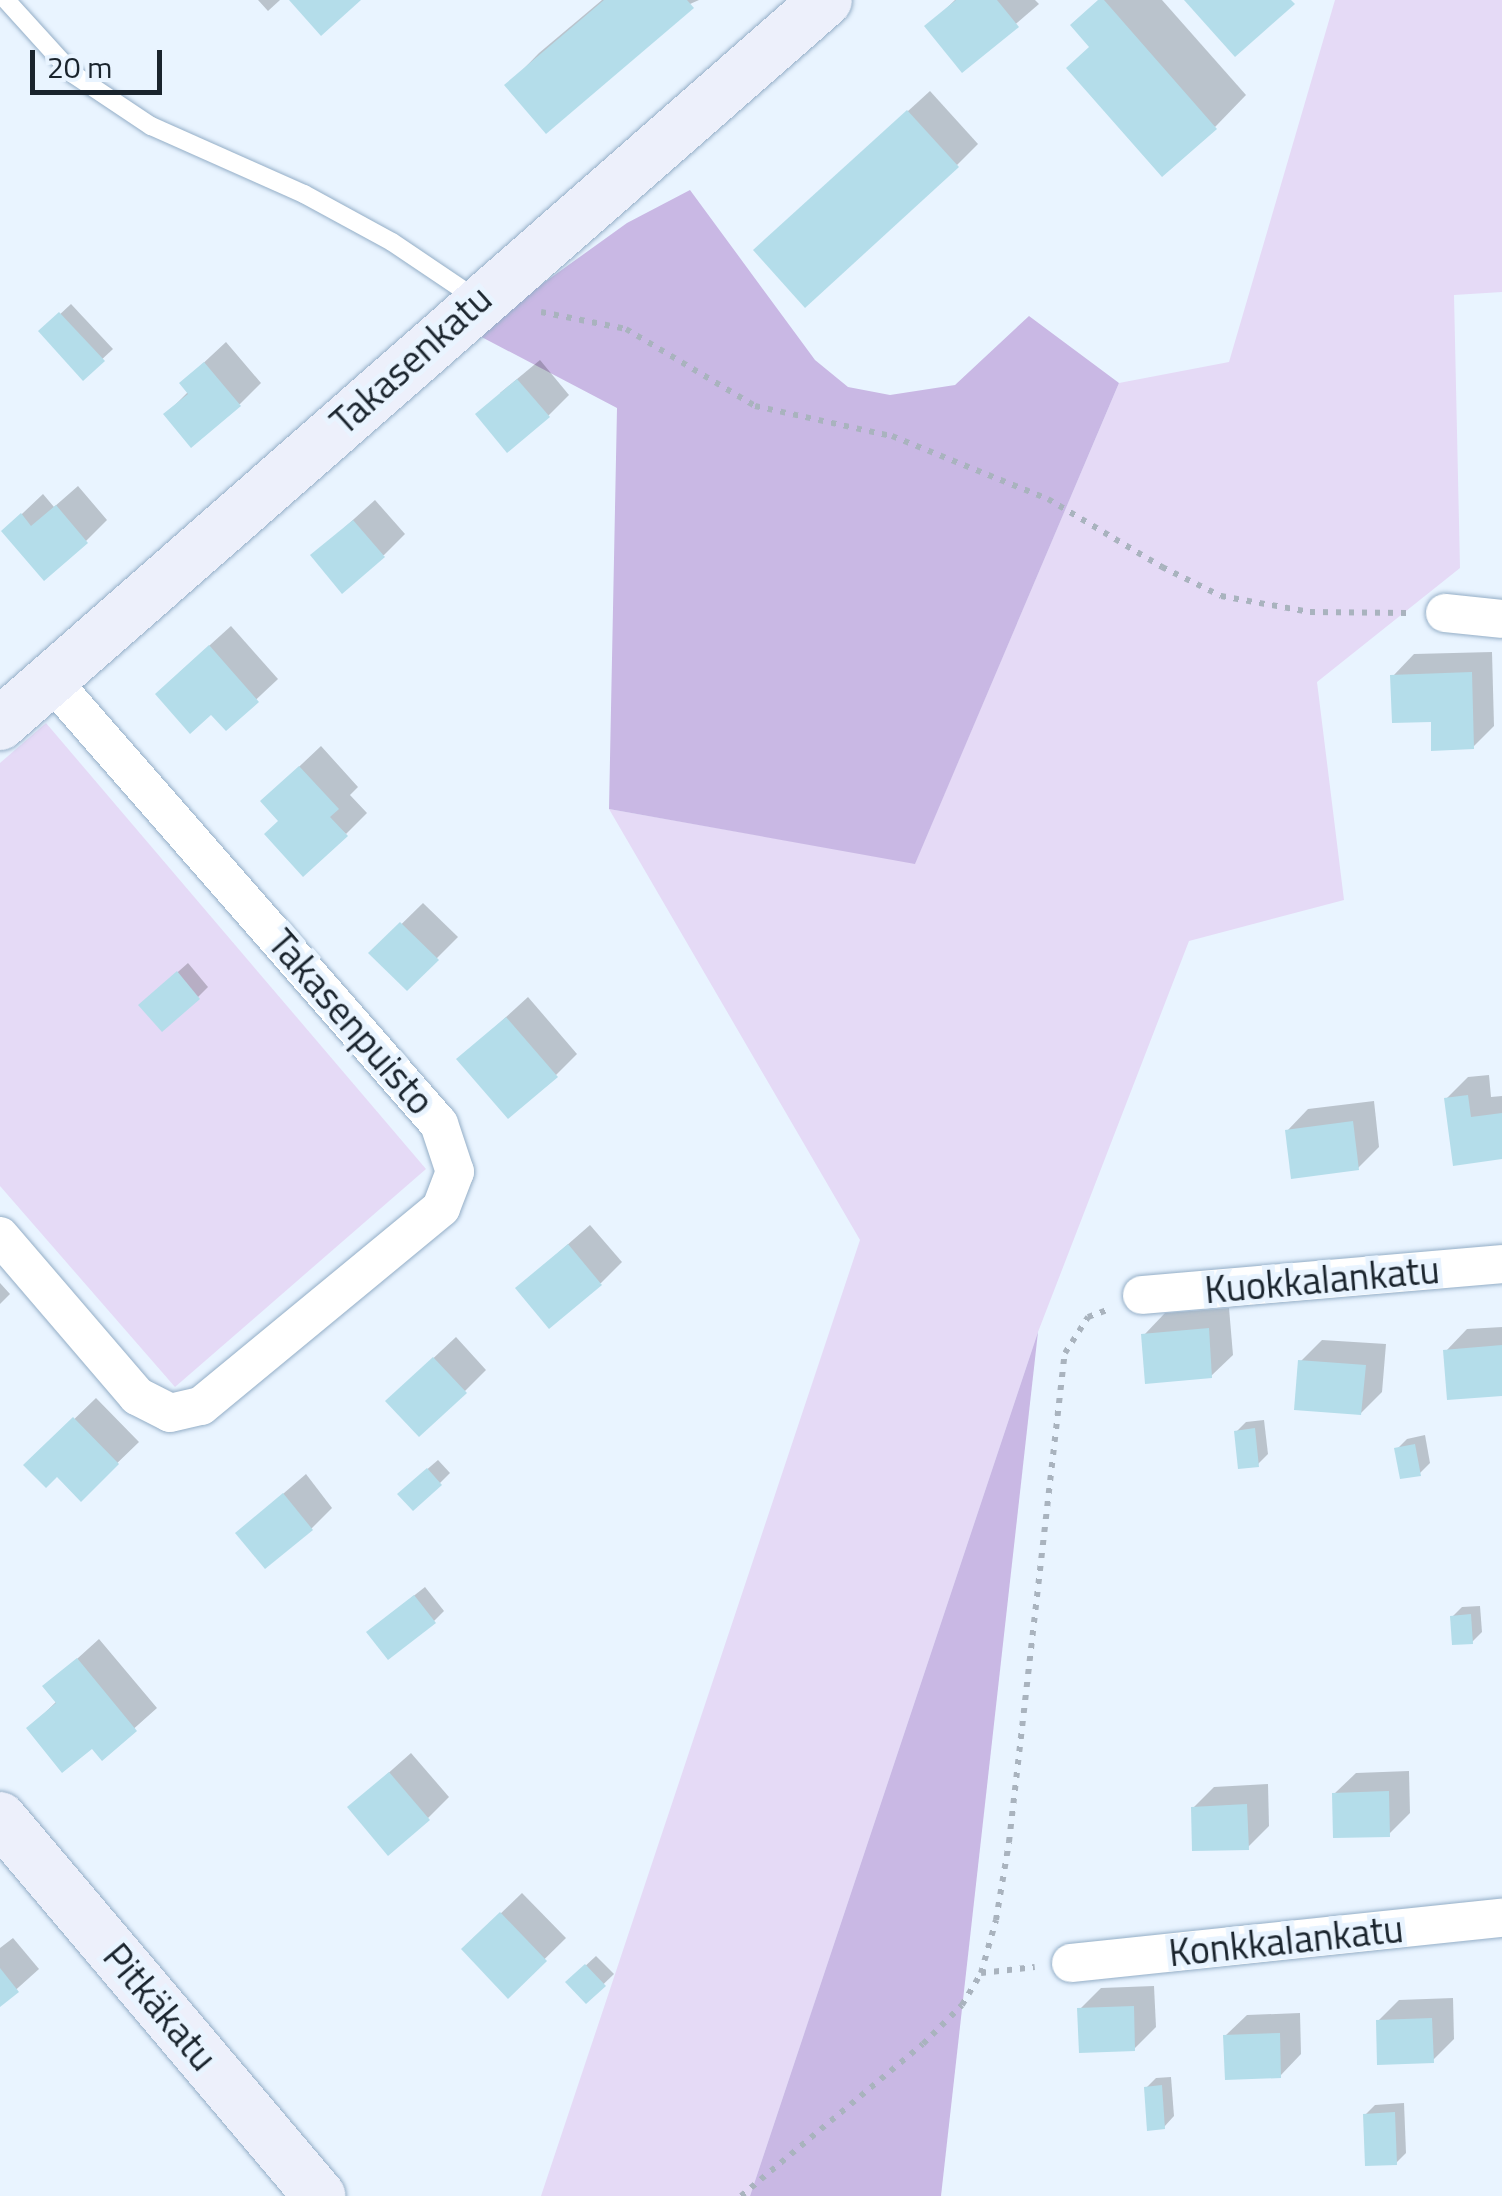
<!DOCTYPE html>
<meta charset="utf-8">
<style>
body{margin:0}
#map{position:relative;width:1502px;height:2196px;overflow:hidden;background:#e9f4ff;font-family:"Titillium Web",sans-serif}
div>[style]{position:absolute}
[style*='--x']{left:calc(var(--x)*1px);top:calc(var(--y)*1px);width:calc(var(--w)*1px);rotate:calc(var(--a)*1deg)}
.green>*{inset:0;background:#e5daf6}
.forest>*{inset:0;background:#c9b8e4}
.shadow>*{inset:0;background:#0003}
.building>*{inset:0;background:#b4ddea}
.path>*{height:6px;margin-top:-3px;transform-origin:0;background:repeating-linear-gradient(90deg,#a9b3be 0 5px,transparent 0 13px)}
.roads{filter:drop-shadow(0 0 2px #94aec7) drop-shadow(0 0 2px #94aec7)}
.lane>*{height:18px;margin:-9px;padding:0 9px;transform-origin:9px;border-radius:9px;background:#fff}
.street>*{height:38px;margin:-19px;padding:0 19px;transform-origin:19px;border-radius:19px;background:#fff}
.secondary>*{height:52px;margin:-26px;padding:0 26px;transform-origin:26px;border-radius:26px;background:#edf0fb}
span{translate:-50% -50%;white-space:nowrap;text-align:center;line-height:1.15;-webkit-text-stroke:10px #e9f4ff;paint-order:stroke}
.street-label{font-size:38px;color:#1a242d}
.scale{position:absolute;left:30px;top:50px;width:132px;height:45px;box-sizing:border-box;border:5px solid #1a242d;border-top:0;padding-left:12px;font-size:30px;line-height:35px;white-space:nowrap;color:#1a242d;-webkit-text-stroke:8px #e9f4ff;paint-order:stroke}
</style>
<div id="map">
<div class="green">
<div style="clip-path:polygon(1335px 0,1502px 0,1502px 292px,1454px 295px,1460px 568px,1317px 682px,1344px 900px,1189px 941px,1038px 1332px,750px 2196px,541px 2196px,860px 1240px,609px 809px,915px 863px,1119px 383px,1229px 362px)"></div>
<div style="clip-path:polygon(46px 723px,426px 1169px,175px 1387px,0 1186px,0 763px)"></div>
</div>
<div class="forest">
<div style="clip-path:polygon(690px 190px,815px 360px,848px 387px,890px 395px,955px 385px,1029px 316px,1119px 383px,915px 864px,609px 809px,617px 408px,474px 333px,627px 223px)"></div>
<div style="clip-path:polygon(1038px 1332px,941px 2196px,750px 2196px)"></div>
</div>
<div class="shadow">
<div style="clip-path:polygon(258px 0,280px 0,268px 11px)"></div>
<div style="clip-path:polygon(602px 0,699px 0,508px 85px,539px 53px)"></div>
<div style="clip-path:polygon(955px 0,1035px 0,1039px 4px,962px 70px,928px 26px)"></div>
<div style="clip-path:polygon(1098px 0,1162px 0,1246px 95px,1215px 127px,1091px 45px)"></div>
<div style="clip-path:polygon(930px 91px,978px 144px,957px 165px,873px 143px)"></div>
<div style="clip-path:polygon(71px 304px,113px 349px,83px 377px,42px 331px)"></div>
<div style="clip-path:polygon(226px 342px,261px 383px,240px 404px,166px 414px,189px 391px,182px 383px)"></div>
<div style="clip-path:polygon(540px 360px,569px 395px,548px 416px,500px 393px)"></div>
<div style="clip-path:polygon(78px 486px,107px 520px,86px 541px,4px 531px,43px 494px,54px 507px)"></div>
<div style="clip-path:polygon(375px 500px,405px 534px,384px 555px,313px 556px)"></div>
<div style="clip-path:polygon(231px 626px,278px 679px,226px 728px,179px 673px)"></div>
<div style="clip-path:polygon(1492px 652px,1494px 726px,1473px 747px,1433px 720px,1393px 676px,1414px 654px)"></div>
<div style="clip-path:polygon(321px 746px,358px 787px,350px 795px,367px 813px,346px 834px,284px 781px)"></div>
<div style="clip-path:polygon(423px 903px,458px 937px,407px 988px,372px 953px)"></div>
<div style="clip-path:polygon(188px 963px,208px 987px,198px 997px,152px 995px)"></div>
<div style="clip-path:polygon(528px 997px,577px 1054px,556px 1075px,460px 1059px)"></div>
<div style="clip-path:polygon(1489px 1075px,1491px 1097px,1502px 1096px,1502px 1157px,1446px 1099px,1468px 1077px)"></div>
<div style="clip-path:polygon(1374px 1101px,1379px 1147px,1358px 1168px,1287px 1131px,1308px 1109px)"></div>
<div style="clip-path:polygon(590px 1225px,622px 1262px,601px 1283px,518px 1288px)"></div>
<div style="clip-path:polygon(0 1283px,10px 1294px,0 1304px)"></div>
<div style="clip-path:polygon(1229px 1308px,1233px 1355px,1211px 1376px,1144px 1335px,1165px 1313px)"></div>
<div style="clip-path:polygon(1502px 1327px,1502px 1393px,1446px 1351px,1467px 1329px)"></div>
<div style="clip-path:polygon(456px 1337px,486px 1370px,465px 1391px,410px 1380px)"></div>
<div style="clip-path:polygon(1322px 1340px,1386px 1344px,1382px 1392px,1361px 1413px,1301px 1361px)"></div>
<div style="clip-path:polygon(96px 1398px,139px 1442px,81px 1498px,57px 1473px,27px 1465px)"></div>
<div style="clip-path:polygon(1264px 1420px,1268px 1454px,1258px 1464px,1236px 1432px,1246px 1422px)"></div>
<div style="clip-path:polygon(1425px 1435px,1430px 1463px,1420px 1473px,1397px 1449px,1407px 1439px)"></div>
<div style="clip-path:polygon(438px 1460px,450px 1473px,440px 1483px,410px 1484px)"></div>
<div style="clip-path:polygon(306px 1474px,332px 1508px,311px 1529px,238px 1533px)"></div>
<div style="clip-path:polygon(425px 1587px,444px 1611px,434px 1621px,379px 1623px)"></div>
<div style="clip-path:polygon(1480px 1606px,1482px 1632px,1472px 1642px,1452px 1617px,1462px 1607px)"></div>
<div style="clip-path:polygon(99px 1639px,157px 1708px,102px 1757px,92px 1745px,29px 1728px,57px 1701px,46px 1687px)"></div>
<div style="clip-path:polygon(411px 1753px,449px 1797px,428px 1818px,350px 1807px)"></div>
<div style="clip-path:polygon(1409px 1771px,1410px 1813px,1389px 1834px,1334px 1794px,1356px 1773px)"></div>
<div style="clip-path:polygon(1268px 1784px,1269px 1826px,1248px 1847px,1193px 1808px,1214px 1787px)"></div>
<div style="clip-path:polygon(522px 1893px,566px 1938px,508px 1995px,464px 1949px)"></div>
<div style="clip-path:polygon(13px 1938px,39px 1969px,0 2004px,0 1948px)"></div>
<div style="clip-path:polygon(596px 1956px,614px 1974px,586px 2001px,568px 1982px)"></div>
<div style="clip-path:polygon(1154px 1986px,1156px 2027px,1134px 2049px,1080px 2009px,1101px 1988px)"></div>
<div style="clip-path:polygon(1453px 1998px,1454px 2039px,1433px 2060px,1378px 2021px,1399px 2000px)"></div>
<div style="clip-path:polygon(1300px 2013px,1301px 2054px,1280px 2076px,1225px 2036px,1247px 2015px)"></div>
<div style="clip-path:polygon(1171px 2077px,1174px 2116px,1164px 2127px,1146px 2088px,1156px 2078px)"></div>
<div style="clip-path:polygon(1404px 2103px,1406px 2153px,1396px 2163px,1365px 2115px,1375px 2105px)"></div>
</div>
<div class="building">
<div style="clip-path:polygon(289px 0,361px 0,321px 36px)"></div>
<div style="clip-path:polygon(604px 0,687px 0,694px 8px,546px 134px,504px 85px)"></div>
<div style="clip-path:polygon(956px 0,997px 0,1019px 27px,962px 73px,924px 26px)"></div>
<div style="clip-path:polygon(1098px 0,1104px 0,1217px 129px,1162px 177px,1066px 68px,1089px 47px,1070px 25px)"></div>
<div style="clip-path:polygon(1184px 0,1291px 0,1295px 4px,1235px 57px)"></div>
<div style="clip-path:polygon(907px 110px,959px 167px,805px 308px,753px 250px)"></div>
<div style="clip-path:polygon(59px 312px,105px 361px,83px 381px,38px 331px)"></div>
<div style="clip-path:polygon(204px 362px,241px 406px,191px 448px,163px 414px,188px 394px,179px 383px)"></div>
<div style="clip-path:polygon(517px 379px,550px 417px,507px 453px,475px 414px)"></div>
<div style="clip-path:polygon(56px 505px,88px 543px,44px 581px,1px 531px,21px 513px,31px 526px)"></div>
<div style="clip-path:polygon(353px 520px,385px 557px,342px 594px,310px 555px)"></div>
<div style="clip-path:polygon(209px 645px,259px 702px,226px 731px,211px 715px,190px 734px,155px 694px)"></div>
<div style="clip-path:polygon(1472px 672px,1474px 749px,1431px 751px,1431px 722px,1392px 723px,1390px 675px)"></div>
<div style="clip-path:polygon(299px 766px,339px 809px,330px 817px,348px 836px,303px 877px,264px 834px,278px 821px,260px 801px)"></div>
<div style="clip-path:polygon(400px 922px,439px 960px,407px 991px,368px 953px)"></div>
<div style="clip-path:polygon(177px 971px,200px 999px,162px 1032px,138px 1005px)"></div>
<div style="clip-path:polygon(506px 1017px,558px 1077px,508px 1119px,456px 1059px)"></div>
<div style="clip-path:polygon(1468px 1095px,1471px 1117px,1502px 1113px,1502px 1159px,1453px 1166px,1444px 1098px)"></div>
<div style="clip-path:polygon(1353px 1121px,1359px 1170px,1291px 1179px,1285px 1130px)"></div>
<div style="clip-path:polygon(568px 1244px,602px 1285px,549px 1329px,515px 1288px)"></div>
<div style="clip-path:polygon(1209px 1328px,1212px 1378px,1145px 1384px,1141px 1334px)"></div>
<div style="clip-path:polygon(1502px 1345px,1502px 1396px,1447px 1400px,1443px 1350px)"></div>
<div style="clip-path:polygon(433px 1357px,467px 1393px,419px 1437px,385px 1401px)"></div>
<div style="clip-path:polygon(1298px 1360px,1366px 1365px,1361px 1415px,1294px 1410px)"></div>
<div style="clip-path:polygon(73px 1417px,119px 1464px,81px 1502px,57px 1477px,46px 1488px,23px 1465px)"></div>
<div style="clip-path:polygon(1255px 1428px,1259px 1467px,1238px 1469px,1234px 1431px)"></div>
<div style="clip-path:polygon(1415px 1444px,1421px 1476px,1400px 1479px,1394px 1448px)"></div>
<div style="clip-path:polygon(427px 1468px,442px 1485px,413px 1511px,397px 1494px)"></div>
<div style="clip-path:polygon(283px 1493px,313px 1530px,265px 1569px,235px 1533px)"></div>
<div style="clip-path:polygon(414px 1595px,436px 1623px,388px 1660px,366px 1632px)"></div>
<div style="clip-path:polygon(1471px 1614px,1473px 1644px,1452px 1645px,1450px 1616px)"></div>
<div style="clip-path:polygon(77px 1658px,137px 1731px,102px 1761px,92px 1749px,62px 1773px,26px 1728px,56px 1703px,42px 1686px)"></div>
<div style="clip-path:polygon(389px 1772px,430px 1820px,388px 1856px,347px 1807px)"></div>
<div style="clip-path:polygon(1389px 1791px,1390px 1837px,1333px 1838px,1332px 1793px)"></div>
<div style="clip-path:polygon(1247px 1804px,1249px 1850px,1192px 1851px,1191px 1807px)"></div>
<div style="clip-path:polygon(500px 1912px,547px 1961px,508px 1999px,461px 1949px)"></div>
<div style="clip-path:polygon(585px 1964px,606px 1986px,586px 2004px,565px 1982px)"></div>
<div style="clip-path:polygon(0 1968px,19px 1992px,0 2007px)"></div>
<div style="clip-path:polygon(1134px 2006px,1135px 2051px,1079px 2053px,1077px 2008px)"></div>
<div style="clip-path:polygon(1432px 2018px,1434px 2063px,1377px 2065px,1376px 2020px)"></div>
<div style="clip-path:polygon(1280px 2033px,1281px 2078px,1225px 2080px,1223px 2035px)"></div>
<div style="clip-path:polygon(1162px 2085px,1165px 2129px,1147px 2131px,1144px 2087px)"></div>
<div style="clip-path:polygon(1395px 2112px,1397px 2165px,1365px 2166px,1363px 2114px)"></div>
</div>
<div class="path">
<div style="--x:541;--y:312;--w:87;--a:11.3"></div>
<div style="--x:626;--y:329;--w:150;--a:30.8"></div>
<div style="--x:755;--y:406;--w:140;--a:12.4"></div>
<div style="--x:892;--y:436;--w:168;--a:22"></div>
<div style="--x:1048;--y:499;--w:133;--a:30.8"></div>
<div style="--x:1162;--y:567;--w:66;--a:26.2"></div>
<div style="--x:1221;--y:596;--w:90;--a:10.2"></div>
<div style="--x:1310;--y:612;--w:98;--a:0.6"></div>
<div style="--x:981;--y:1973;--w:54;--a:-6.3"></div>
<div style="--x:741;--y:2196;--w:237;--a:-39.9"></div>
<div style="--x:923;--y:2044;--w:55;--a:-45"></div>
<div style="--x:962;--y:2005;--w:37;--a:-59"></div>
<div style="--x:981;--y:1973;--w:55;--a:-74.2"></div>
<div style="--x:996;--y:1920;--w:79;--a:-80.5"></div>
<div style="--x:1009;--y:1842;--w:492;--a:-83.5"></div>
<div style="--x:1065;--y:1353;--w:43;--a:-57.4"></div>
<div style="--x:1088;--y:1317;--w:20;--a:-20"></div>
</div>
<div class="roads">
<div class="lane">
<div style="--x:6;--y:0;--w:100;--a:47.8"></div>
<div style="--x:73;--y:74;--w:94;--a:33.7"></div>
<div style="--x:151;--y:126;--w:167;--a:24"></div>
<div style="--x:304;--y:194;--w:100;--a:28.6"></div>
<div style="--x:392;--y:242;--w:104;--a:34"></div>
</div>
<div class="street">
<div style="--x:1445;--y:613;--w:57;--a:6"></div>
<div style="--x:0;--y:1236;--w:211;--a:49.4"></div>
<div style="--x:137;--y:1396;--w:37;--a:27"></div>
<div style="--x:170;--y:1413;--w:32;--a:-13"></div>
<div style="--x:201;--y:1406;--w:311;--a:-39.5"></div>
<div style="--x:441;--y:1208;--w:39;--a:-69"></div>
<div style="--x:455;--y:1172;--w:51;--a:-108.4"></div>
<div style="--x:439;--y:1124;--w:590;--a:-131.15"></div>
<div style="--x:1142;--y:1295;--w:361;--a:-4.9"></div>
<div style="--x:1071;--y:1963;--w:433;--a:-6"></div>
</div>
<div class="secondary">
<div style="--x:0;--y:724;--w:1098;--a:-41.23"></div>
<div style="--x:0;--y:1818;--w:495;--a:49.8"></div>
</div>
</div>
<div class="street-label">
<span style="left:411px;top:360px;rotate:-42deg">Takasenkatu</span>
<span style="left:351px;top:1022px;rotate:49deg">Takasenpuisto</span>
<span style="left:1322px;top:1280px;rotate:-5deg">Kuokkalankatu</span>
<span style="left:1286px;top:1941px;rotate:-6deg">Konkkalankatu</span>
<span style="left:160px;top:2007px;rotate:50deg">Pitkäkatu</span>
</div>
<div class="scale">20 m</div>
</div>
